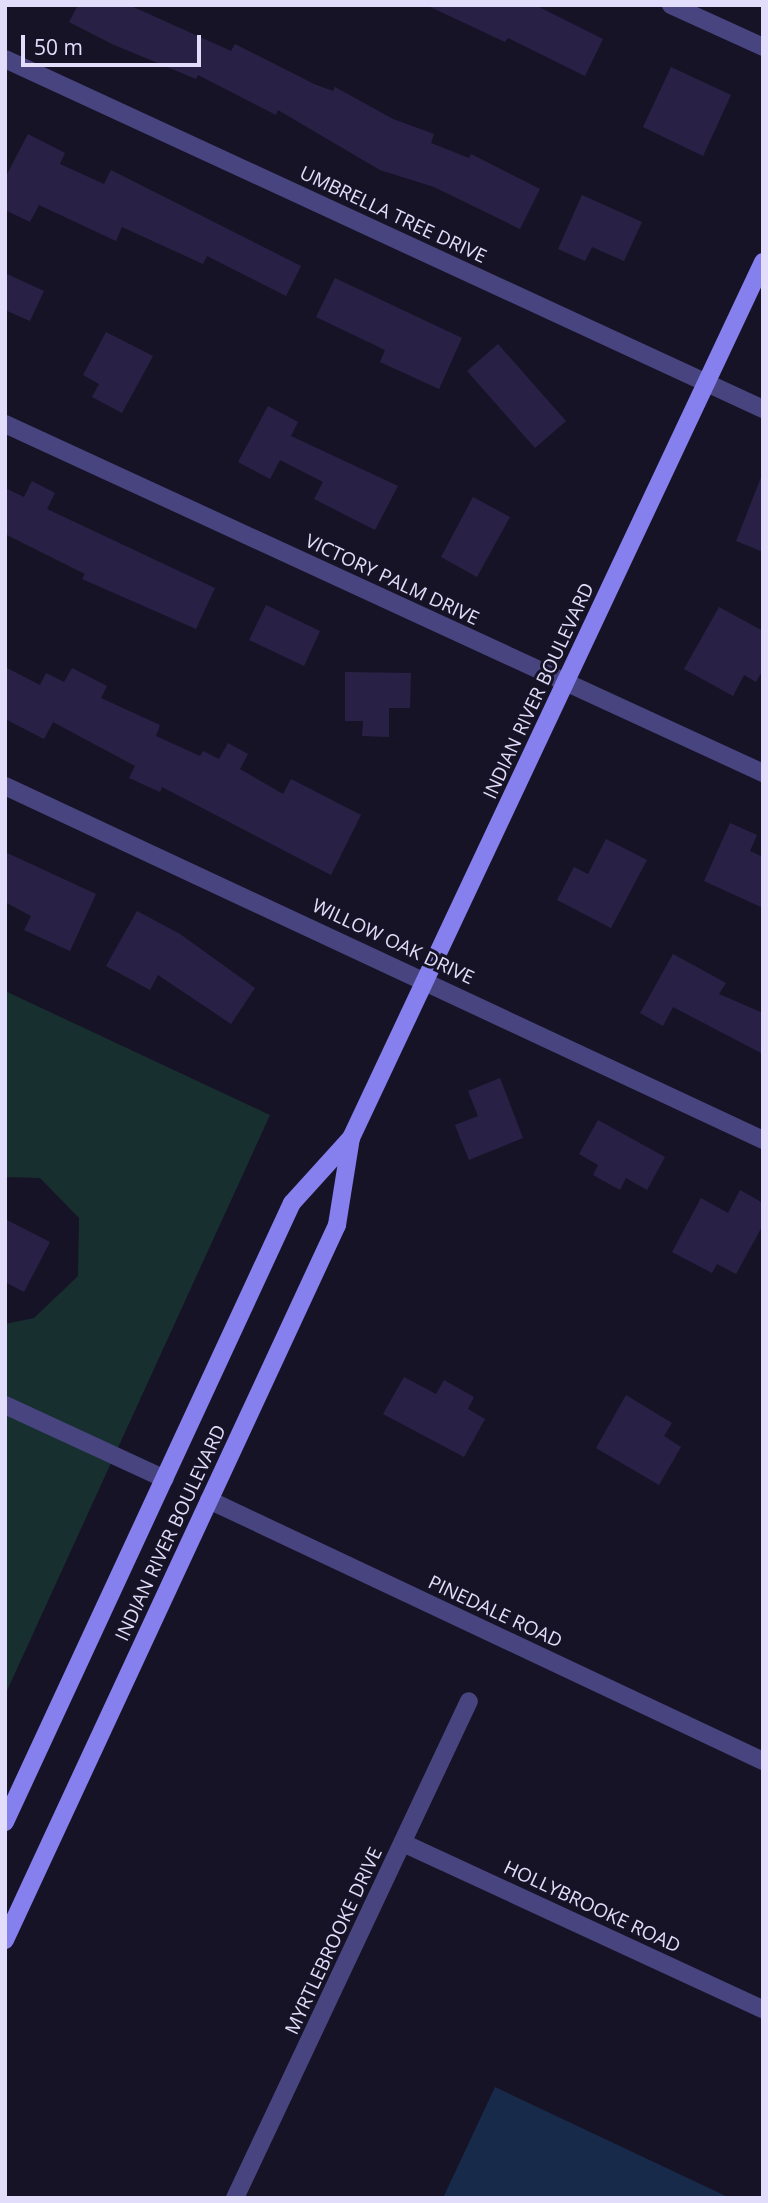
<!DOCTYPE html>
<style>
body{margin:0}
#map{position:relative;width:768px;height:2203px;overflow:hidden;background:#171326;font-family:"Open Sans",sans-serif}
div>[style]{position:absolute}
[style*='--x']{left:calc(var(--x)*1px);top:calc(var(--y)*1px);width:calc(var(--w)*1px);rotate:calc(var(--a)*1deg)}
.green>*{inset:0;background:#172f2f}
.water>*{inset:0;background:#182a4a}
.building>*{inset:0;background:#292145}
.street>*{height:18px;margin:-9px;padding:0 9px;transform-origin:9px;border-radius:9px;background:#48447f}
.secondary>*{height:18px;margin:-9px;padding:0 9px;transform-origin:9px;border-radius:9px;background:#8580ee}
span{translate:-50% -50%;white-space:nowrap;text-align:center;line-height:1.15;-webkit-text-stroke:6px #171326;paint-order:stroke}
.street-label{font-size:19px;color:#e1ddfa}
.frame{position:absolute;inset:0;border:7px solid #e1ddfa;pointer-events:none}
.scale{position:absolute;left:21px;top:35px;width:180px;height:32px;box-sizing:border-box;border:4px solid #e1ddfa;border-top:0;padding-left:9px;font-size:21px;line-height:24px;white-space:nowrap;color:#e1ddfa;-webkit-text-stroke:5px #171326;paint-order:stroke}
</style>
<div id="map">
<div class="green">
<div style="clip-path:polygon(5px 991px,270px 1115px,5px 1695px,5px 1324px,34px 1318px,78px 1276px,79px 1218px,40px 1178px,5px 1177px)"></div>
</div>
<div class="water">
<div style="clip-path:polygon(495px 2087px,730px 2198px,443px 2198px)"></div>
</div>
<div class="building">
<div style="clip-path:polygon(78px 5px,129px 5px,231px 51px,235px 44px,314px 84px,333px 91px,335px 87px,393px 119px,434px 134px,431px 143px,469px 158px,471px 154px,540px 189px,520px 229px,434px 187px,380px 170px,278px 110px,276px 115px,198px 75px,196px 79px,112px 44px,69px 22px)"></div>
<div style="clip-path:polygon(426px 5px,535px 5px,603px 39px,585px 76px,508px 38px,505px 42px)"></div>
<div style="clip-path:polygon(671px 67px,731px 95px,703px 156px,643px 127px)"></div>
<div style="clip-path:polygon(28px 134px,65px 153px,60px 164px,104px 184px,111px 170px,301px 266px,286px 296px,207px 256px,203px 264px,122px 227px,116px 241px,39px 205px,30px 222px,5px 210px,5px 178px)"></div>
<div style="clip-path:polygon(582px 195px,642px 222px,624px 261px,592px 247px,585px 261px,558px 249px)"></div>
<div style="clip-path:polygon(5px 273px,44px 291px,30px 321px,5px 310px)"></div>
<div style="clip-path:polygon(335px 278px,462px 338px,439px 389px,380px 362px,385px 350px,316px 317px)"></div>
<div style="clip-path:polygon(106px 332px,153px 356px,122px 413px,92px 397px,99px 384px,83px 375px)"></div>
<div style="clip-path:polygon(498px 344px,566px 421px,535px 448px,467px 371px)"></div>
<div style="clip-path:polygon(268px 406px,298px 422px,291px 436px,398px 486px,375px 530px,314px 499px,323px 482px,280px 460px,270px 479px,238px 462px)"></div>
<div style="clip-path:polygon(762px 475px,763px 475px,763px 552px,736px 541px)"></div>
<div style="clip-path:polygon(32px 481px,55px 493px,47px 509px,215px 588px,196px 629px,82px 579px,85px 574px,5px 534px,5px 488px,24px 497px)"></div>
<div style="clip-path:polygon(473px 497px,510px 517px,477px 577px,441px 557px)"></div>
<div style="clip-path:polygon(266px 605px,320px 631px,304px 666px,249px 640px)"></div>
<div style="clip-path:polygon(719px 607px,763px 631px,763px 670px,756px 682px,744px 675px,733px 696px,684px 669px)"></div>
<div style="clip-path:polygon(5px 667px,40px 685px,46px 673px,64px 682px,72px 668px,107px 686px,101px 698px,160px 725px,156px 736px,200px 756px,203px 751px,219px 759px,228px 743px,248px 754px,240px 769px,283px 794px,291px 779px,361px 815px,331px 875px,162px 787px,160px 792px,129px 778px,135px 766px,53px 722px,44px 739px,5px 719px)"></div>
<div style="clip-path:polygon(345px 672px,411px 673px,410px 708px,389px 708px,389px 737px,362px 736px,363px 721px,345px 721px)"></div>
<div style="clip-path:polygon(730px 823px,757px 835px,750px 851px,763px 857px,763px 908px,704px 881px)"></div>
<div style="clip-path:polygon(606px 839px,647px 860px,611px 928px,557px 900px,574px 867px,588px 874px)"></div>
<div style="clip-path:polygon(5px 852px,96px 894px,70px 951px,24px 930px,31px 916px,5px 902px)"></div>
<div style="clip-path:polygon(137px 911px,180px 934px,255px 988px,231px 1024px,158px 975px,150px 990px,106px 966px)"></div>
<div style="clip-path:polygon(673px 954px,726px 983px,719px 994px,763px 1013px,763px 1054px,673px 1007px,663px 1026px,640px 1013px)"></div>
<div style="clip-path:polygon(500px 1078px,523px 1138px,469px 1160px,455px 1125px,478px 1116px,468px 1091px)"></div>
<div style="clip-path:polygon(598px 1120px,665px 1157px,647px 1190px,626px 1178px,620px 1190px,593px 1175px,598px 1165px,579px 1154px)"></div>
<div style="clip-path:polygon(740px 1190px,763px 1203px,763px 1225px,736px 1274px,717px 1264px,712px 1273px,672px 1252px,701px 1198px,728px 1213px)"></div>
<div style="clip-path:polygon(5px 1219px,50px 1242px,24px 1292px,5px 1282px)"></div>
<div style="clip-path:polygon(404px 1377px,436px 1394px,444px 1380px,474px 1397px,468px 1409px,485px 1419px,464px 1457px,383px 1414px)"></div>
<div style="clip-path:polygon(626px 1395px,672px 1423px,664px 1436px,681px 1447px,659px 1485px,596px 1448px)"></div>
</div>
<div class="street">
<div style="--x:671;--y:5;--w:101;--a:24.5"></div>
<div style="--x:5;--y:59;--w:835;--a:24.78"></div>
<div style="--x:5;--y:424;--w:834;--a:24.72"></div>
<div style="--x:5;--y:786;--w:837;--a:25.03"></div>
<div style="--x:5;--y:1405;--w:176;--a:24.8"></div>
<div style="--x:209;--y:1500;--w:612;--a:25.23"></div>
<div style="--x:403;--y:1843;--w:396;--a:24.8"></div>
<div style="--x:235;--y:2198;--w:549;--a:-64.79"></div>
</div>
<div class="secondary">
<div style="--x:5;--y:1822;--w:682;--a:-65.13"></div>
<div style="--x:292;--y:1203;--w:88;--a:-47.8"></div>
<div style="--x:5;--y:1940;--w:788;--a:-65.09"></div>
<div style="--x:337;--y:1225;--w:88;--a:-80.9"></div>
<div style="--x:351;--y:1138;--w:968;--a:-64.81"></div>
</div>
<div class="street-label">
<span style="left:393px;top:215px;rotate:25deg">UMBRELLA TREE DRIVE</span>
<span style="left:392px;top:580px;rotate:25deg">VICTORY PALM DRIVE</span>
<span style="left:539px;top:691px;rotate:-65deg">INDIAN RIVER BOULEVARD</span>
<span style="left:393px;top:942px;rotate:25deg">WILLOW OAK DRIVE</span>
<span style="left:171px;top:1533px;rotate:-65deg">INDIAN RIVER BOULEVARD</span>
<span style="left:495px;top:1612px;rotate:25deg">PINEDALE ROAD</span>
<span style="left:592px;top:1907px;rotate:25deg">HOLLYBROOKE ROAD</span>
<span style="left:334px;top:1941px;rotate:-65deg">MYRTLEBROOKE DRIVE</span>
</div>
<div class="frame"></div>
<div class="scale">50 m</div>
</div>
